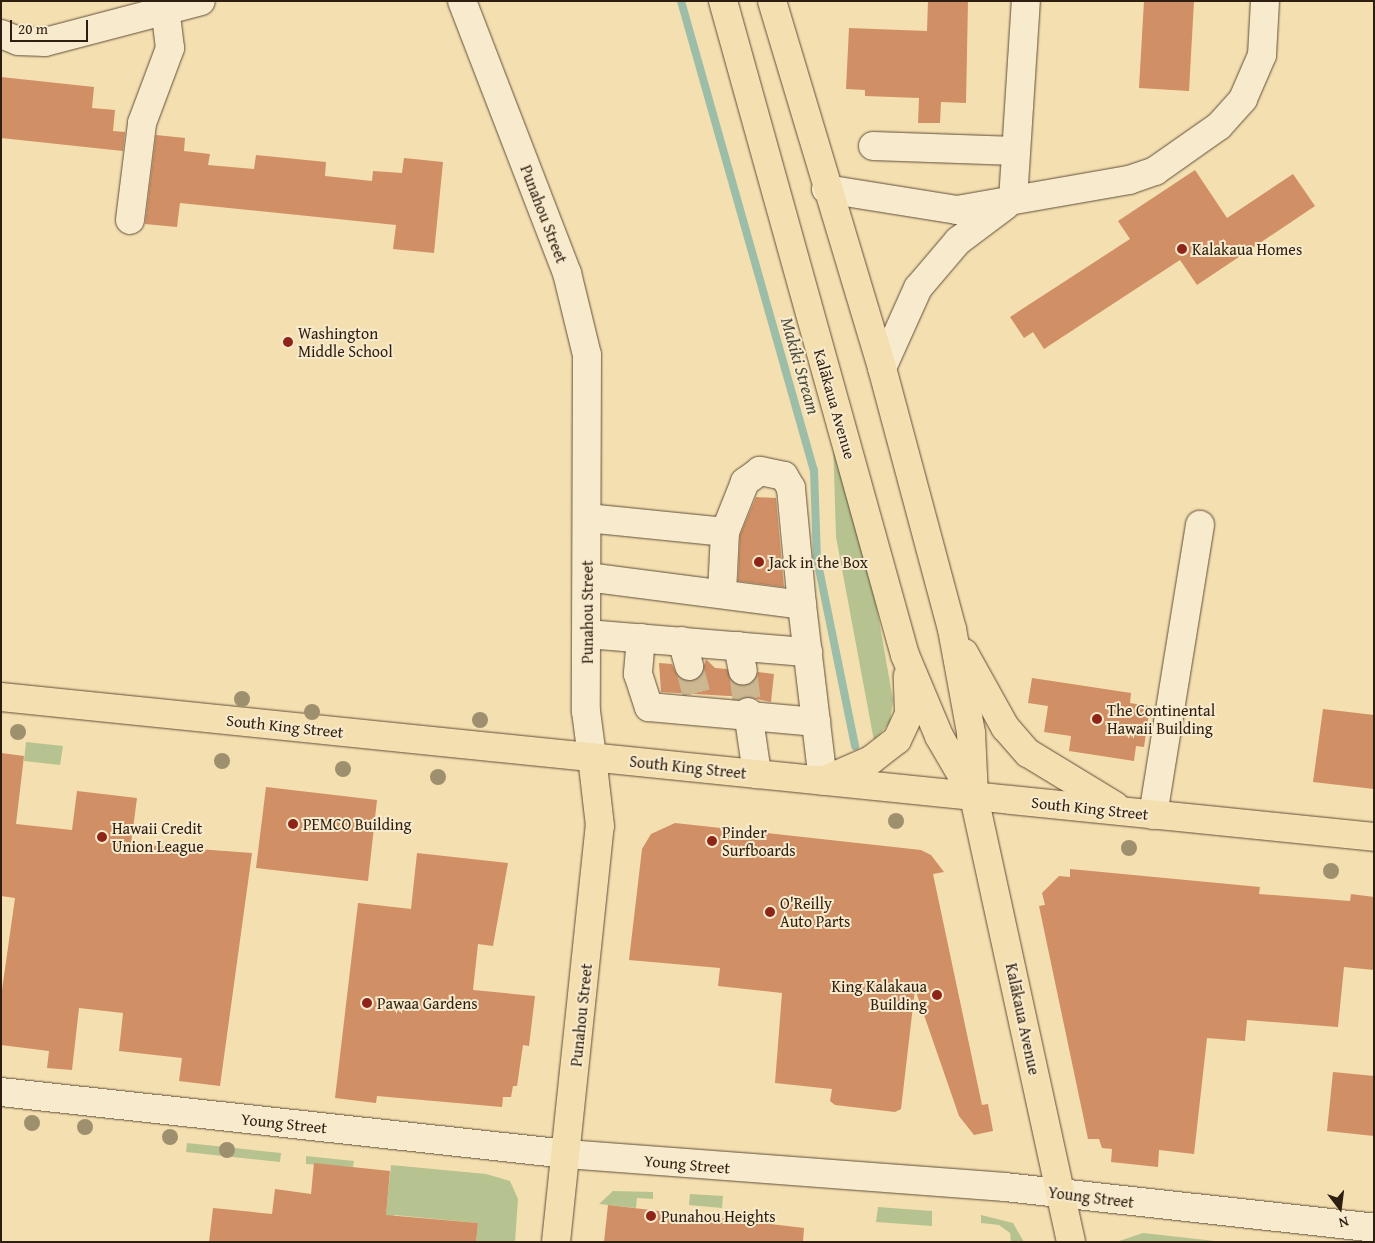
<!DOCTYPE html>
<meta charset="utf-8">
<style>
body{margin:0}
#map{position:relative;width:1375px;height:1243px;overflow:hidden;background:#f4dfb0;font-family:"Gentium Book Plus",serif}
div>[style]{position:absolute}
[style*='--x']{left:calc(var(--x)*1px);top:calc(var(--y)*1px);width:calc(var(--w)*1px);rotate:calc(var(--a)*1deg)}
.green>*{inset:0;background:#b6c390}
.stream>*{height:8px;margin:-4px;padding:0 4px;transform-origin:4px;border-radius:4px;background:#9cbda7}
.building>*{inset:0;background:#d08f64}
.minor-tunnel>*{height:28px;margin-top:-14px;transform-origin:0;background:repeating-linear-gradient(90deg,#ccb890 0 28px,transparent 0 42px)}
.roads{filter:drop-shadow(0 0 1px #604e3a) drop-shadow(0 0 1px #604e3a)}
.minor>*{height:28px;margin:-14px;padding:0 14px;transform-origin:14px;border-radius:14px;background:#f8eacc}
.major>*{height:28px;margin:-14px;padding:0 14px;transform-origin:14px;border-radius:14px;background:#f4dfb0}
.trees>*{width:16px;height:16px;margin:-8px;border-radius:50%;background:#9e906e}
.dots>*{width:14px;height:14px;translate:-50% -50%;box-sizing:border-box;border:2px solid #f8eacc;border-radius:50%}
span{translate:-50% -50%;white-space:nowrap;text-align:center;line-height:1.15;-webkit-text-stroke:4px #f8eacc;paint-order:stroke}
.street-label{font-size:16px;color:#2e1e12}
.poi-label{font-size:16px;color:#2e1e12}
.left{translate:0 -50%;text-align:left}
.right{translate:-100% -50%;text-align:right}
.water-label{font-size:18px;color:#4f4e3f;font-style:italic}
.frame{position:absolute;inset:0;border:2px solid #2e1e12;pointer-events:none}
.north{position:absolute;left:1315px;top:1183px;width:50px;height:50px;-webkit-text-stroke:4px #f8eacc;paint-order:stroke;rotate:165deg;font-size:14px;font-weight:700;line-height:20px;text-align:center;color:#2e1e12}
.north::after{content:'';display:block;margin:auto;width:18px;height:22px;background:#2e1e12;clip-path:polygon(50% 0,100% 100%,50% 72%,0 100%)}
.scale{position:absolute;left:10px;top:20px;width:78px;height:22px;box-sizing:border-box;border:2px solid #2e1e12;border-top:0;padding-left:6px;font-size:15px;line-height:18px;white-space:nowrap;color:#2e1e12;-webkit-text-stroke:4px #f8eacc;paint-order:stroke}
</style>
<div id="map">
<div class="green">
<div style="clip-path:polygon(833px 441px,872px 580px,893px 700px,890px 722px,874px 741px,836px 537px)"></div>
<div style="clip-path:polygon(26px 742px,63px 746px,60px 765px,24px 761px)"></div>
<div style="clip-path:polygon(187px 1143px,281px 1153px,280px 1162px,186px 1152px)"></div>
<div style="clip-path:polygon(306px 1156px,354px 1161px,353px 1167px,306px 1164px)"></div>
<div style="clip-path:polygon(391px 1165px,486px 1174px,510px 1181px,518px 1199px,515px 1242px,476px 1242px,478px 1223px,394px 1215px,383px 1242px)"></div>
<div style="clip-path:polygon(613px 1191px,653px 1192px,653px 1199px,637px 1198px,636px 1208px,599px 1204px)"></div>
<div style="clip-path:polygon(690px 1194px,723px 1196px,722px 1208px,689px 1205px)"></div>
<div style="clip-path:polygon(878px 1207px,932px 1211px,932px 1226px,876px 1222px)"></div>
<div style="clip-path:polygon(981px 1215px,1013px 1223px,1024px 1242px,1011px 1242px,1010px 1233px,999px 1225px,981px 1223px)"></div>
<div style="clip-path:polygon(1143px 1233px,1224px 1242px,1116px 1242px)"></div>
</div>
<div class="stream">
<div style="--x:681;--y:1;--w:487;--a:74.2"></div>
<div style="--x:814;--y:470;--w:89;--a:88.1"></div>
<div style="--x:817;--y:559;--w:191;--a:78.5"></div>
</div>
<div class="building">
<div style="clip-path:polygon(928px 1px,968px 1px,966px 103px,941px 102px,940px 123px,918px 123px,919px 98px,865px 96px,865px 90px,846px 89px,849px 28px,927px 31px)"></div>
<div style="clip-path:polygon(1144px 1px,1194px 1px,1189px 91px,1139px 88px)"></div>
<div style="clip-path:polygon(1px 77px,94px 87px,92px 108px,115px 110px,113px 131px,125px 132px,123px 151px,1px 138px)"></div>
<div style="clip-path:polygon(156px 135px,185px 138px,184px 151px,210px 154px,208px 165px,254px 169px,256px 155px,326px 162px,325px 176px,372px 181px,373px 171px,402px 173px,404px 158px,443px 162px,434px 253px,393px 249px,396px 225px,180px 203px,177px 227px,145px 224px)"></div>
<div style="clip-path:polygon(1195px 170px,1227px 218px,1293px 174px,1315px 206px,1197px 285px,1180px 260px,1044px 349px,1033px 332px,1024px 338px,1010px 317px,1130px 239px,1118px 221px)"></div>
<div style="clip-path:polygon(756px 497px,776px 498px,784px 587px,738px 581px,740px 535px)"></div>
<div style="clip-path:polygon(706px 659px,715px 668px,727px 669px,738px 686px,753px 683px,758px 672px,774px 674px,771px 702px,746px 697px,661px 692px,659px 663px,672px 664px,678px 677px,693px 681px,700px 677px)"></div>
<div style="clip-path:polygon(1032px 678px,1131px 693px,1130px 703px,1150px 706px,1144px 747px,1136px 746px,1134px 761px,1069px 751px,1071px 736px,1044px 732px,1048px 706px,1028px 703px)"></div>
<div style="clip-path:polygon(1323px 709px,1374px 715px,1374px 789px,1313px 782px)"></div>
<div style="clip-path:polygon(1px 753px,24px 756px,16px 824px,72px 830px,77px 791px,137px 798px,131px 844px,252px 853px,220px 1086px,179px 1081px,182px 1058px,119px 1051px,123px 1013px,79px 1008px,72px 1070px,47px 1068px,49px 1051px,1px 1045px,1px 997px,15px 898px,1px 896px)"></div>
<div style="clip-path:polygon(266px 787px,377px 800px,368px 881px,256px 868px)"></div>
<div style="clip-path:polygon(675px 823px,921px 850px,931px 855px,944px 872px,933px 874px,982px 1105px,988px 1104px,993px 1131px,974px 1135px,959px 1116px,915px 989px,901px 1109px,895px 1112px,835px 1105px,830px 1101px,832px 1089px,775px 1083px,782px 993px,718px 986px,720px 968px,629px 960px,642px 849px,651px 834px)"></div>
<div style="clip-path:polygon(417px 853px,508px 863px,493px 946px,478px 944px,473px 990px,535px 996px,529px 1046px,523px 1045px,517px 1086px,513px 1086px,511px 1097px,503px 1097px,502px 1107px,377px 1096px,376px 1103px,335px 1098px,358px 903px,411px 909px)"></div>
<div style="clip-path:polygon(1070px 869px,1260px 887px,1259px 894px,1350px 901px,1351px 894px,1374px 897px,1374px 970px,1344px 967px,1338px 1027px,1247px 1020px,1245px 1041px,1207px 1038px,1194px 1154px,1159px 1150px,1158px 1167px,1111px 1162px,1112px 1149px,1102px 1148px,1099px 1139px,1088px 1139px,1039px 906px,1045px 905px,1042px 893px,1059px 876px,1070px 877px)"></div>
<div style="clip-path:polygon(1333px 1072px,1374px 1076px,1374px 1136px,1327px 1131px)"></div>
<div style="clip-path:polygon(314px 1163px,390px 1171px,386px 1215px,478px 1223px,476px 1242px,209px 1242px,213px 1208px,272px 1214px,275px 1189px,311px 1194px)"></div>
<div style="clip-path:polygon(608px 1205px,804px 1228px,803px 1242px,604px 1242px)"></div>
</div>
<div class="minor-tunnel">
<div style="--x:689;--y:666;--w:42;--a:75"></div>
<div style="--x:743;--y:671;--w:41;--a:83"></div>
</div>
<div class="roads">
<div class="minor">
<div style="--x:462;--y:1;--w:292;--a:68.9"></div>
<div style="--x:567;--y:273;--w:84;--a:76.3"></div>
<div style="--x:587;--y:355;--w:356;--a:90.2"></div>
<div style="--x:586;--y:711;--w:46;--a:82.6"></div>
<div style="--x:1;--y:34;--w:18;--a:22"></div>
<div style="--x:18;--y:41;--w:27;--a:2"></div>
<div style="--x:45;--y:42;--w:161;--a:-14.7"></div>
<div style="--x:873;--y:146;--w:143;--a:2"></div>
<div style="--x:826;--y:189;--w:133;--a:9.1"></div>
<div style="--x:957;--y:210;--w:175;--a:-9.9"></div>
<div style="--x:1129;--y:180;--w:28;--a:-19"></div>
<div style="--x:1155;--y:171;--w:78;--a:-35.1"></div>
<div style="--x:1219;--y:126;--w:36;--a:-48"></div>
<div style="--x:1243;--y:99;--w:48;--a:-66.6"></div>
<div style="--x:1262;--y:55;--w:54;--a:-86.8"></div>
<div style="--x:1013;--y:200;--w:199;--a:-86.3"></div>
<div style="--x:130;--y:220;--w:98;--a:-82.9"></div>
<div style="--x:142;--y:123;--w:80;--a:-69.5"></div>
<div style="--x:170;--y:48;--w:39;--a:-97"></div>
<div style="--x:882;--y:368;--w:88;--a:-65.8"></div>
<div style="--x:918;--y:288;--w:62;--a:-49.6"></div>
<div style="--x:958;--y:241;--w:60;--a:-36.9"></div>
<div style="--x:587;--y:518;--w:139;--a:5.8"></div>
<div style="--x:587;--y:577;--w:217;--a:7.4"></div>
<div style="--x:802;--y:605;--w:118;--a:-95.4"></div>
<div style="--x:791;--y:488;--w:14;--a:-120"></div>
<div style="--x:784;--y:476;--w:25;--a:-168"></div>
<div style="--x:760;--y:471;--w:19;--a:144"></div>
<div style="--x:745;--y:482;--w:54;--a:111.8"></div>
<div style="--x:725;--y:532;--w:62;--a:92.8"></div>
<div style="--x:802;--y:605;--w:177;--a:83.2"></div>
<div style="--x:587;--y:634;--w:222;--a:4.7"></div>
<div style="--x:641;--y:638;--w:36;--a:95"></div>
<div style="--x:638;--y:674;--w:35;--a:72"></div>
<div style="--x:649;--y:707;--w:168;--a:5.1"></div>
<div style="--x:682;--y:641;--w:26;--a:74"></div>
<div style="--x:738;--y:646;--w:25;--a:79"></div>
<div style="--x:748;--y:712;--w:63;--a:81.7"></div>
<div style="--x:1153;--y:815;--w:294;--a:-80.8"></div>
<div style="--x:1;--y:1092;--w:569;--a:6.25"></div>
<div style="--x:567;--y:1154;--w:439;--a:4.3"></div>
<div style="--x:1005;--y:1187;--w:371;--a:6.3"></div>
</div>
<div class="major">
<div style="--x:723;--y:1;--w:679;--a:74.45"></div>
<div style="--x:905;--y:655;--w:88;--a:67.2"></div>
<div style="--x:939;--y:736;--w:66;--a:59.9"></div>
<div style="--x:772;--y:1;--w:383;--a:73.3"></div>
<div style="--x:882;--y:368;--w:270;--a:75"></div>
<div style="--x:952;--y:629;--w:106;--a:79.6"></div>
<div style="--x:971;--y:733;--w:64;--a:87.3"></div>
<div style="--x:974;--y:797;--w:455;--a:77.7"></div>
<div style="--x:964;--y:653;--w:85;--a:61"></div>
<div style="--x:1005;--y:727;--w:35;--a:49"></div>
<div style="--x:1028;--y:753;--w:102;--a:31.3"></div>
<div style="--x:1;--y:697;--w:1380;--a:5.82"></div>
<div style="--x:825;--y:780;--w:50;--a:-23.5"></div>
<div style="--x:871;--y:760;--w:33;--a:-38"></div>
<div style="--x:897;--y:740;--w:29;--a:-65"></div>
<div style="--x:909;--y:714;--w:38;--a:-92"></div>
<div style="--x:556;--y:1242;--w:418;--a:-84"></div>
<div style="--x:600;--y:826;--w:69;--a:-96.6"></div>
</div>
</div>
<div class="trees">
<div style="left:242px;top:699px"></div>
<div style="left:312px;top:712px"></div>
<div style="left:480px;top:720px"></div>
<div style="left:18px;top:732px"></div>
<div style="left:222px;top:761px"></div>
<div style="left:343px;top:769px"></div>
<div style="left:438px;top:777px"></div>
<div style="left:896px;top:821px"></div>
<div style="left:1129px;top:848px"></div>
<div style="left:1331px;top:871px"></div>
<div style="left:32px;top:1123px"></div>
<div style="left:85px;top:1127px"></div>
<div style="left:170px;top:1137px"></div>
<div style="left:227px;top:1150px"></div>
</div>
<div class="dots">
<div style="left:1182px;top:249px;background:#8f2418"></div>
<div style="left:288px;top:342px;background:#8f2418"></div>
<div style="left:759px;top:562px;background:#8f2418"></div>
<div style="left:1097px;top:719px;background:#8f2418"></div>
<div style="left:293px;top:824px;background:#8f2418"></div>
<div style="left:102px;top:837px;background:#8f2418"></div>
<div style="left:712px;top:841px;background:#8f2418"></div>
<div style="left:770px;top:912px;background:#8f2418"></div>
<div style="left:937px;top:995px;background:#8f2418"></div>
<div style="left:367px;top:1003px;background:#8f2418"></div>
<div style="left:651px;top:1216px;background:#8f2418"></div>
</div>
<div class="street-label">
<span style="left:544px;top:214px;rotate:69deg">Punahou Street</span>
<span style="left:835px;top:404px;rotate:74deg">Kalākaua Avenue</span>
<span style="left:587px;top:612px;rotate:-90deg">Punahou Street</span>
<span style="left:285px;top:726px;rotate:6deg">South King Street</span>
<span style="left:688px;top:767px;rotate:6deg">South King Street</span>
<span style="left:1090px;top:808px;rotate:6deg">South King Street</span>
<span style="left:581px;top:1015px;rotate:-84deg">Punahou Street</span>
<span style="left:1023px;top:1019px;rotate:78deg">Kalākaua Avenue</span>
<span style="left:284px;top:1123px;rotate:6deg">Young Street</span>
<span style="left:687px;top:1164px;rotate:5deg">Young Street</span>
<span style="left:1091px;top:1197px;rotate:7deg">Young Street</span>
</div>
<div class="poi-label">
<span class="left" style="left:1192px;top:249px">Kalakaua Homes</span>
<span class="left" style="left:298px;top:342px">Washington<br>Middle School</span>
<span class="left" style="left:769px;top:562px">Jack in the Box</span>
<span class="left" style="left:1107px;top:719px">The Continental<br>Hawaii Building</span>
<span class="left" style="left:303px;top:824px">PEMCO Building</span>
<span class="left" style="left:112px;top:837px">Hawaii Credit<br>Union League</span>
<span class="left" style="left:722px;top:841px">Pinder<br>Surfboards</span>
<span class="left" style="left:780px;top:912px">O'Reilly<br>Auto Parts</span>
<span class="right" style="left:927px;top:995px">King Kalakaua<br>Building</span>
<span class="left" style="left:377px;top:1003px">Pawaa Gardens</span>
<span class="left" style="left:661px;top:1216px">Punahou Heights</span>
</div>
<div class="water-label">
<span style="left:800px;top:366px;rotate:74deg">Makiki Stream</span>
</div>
<div class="frame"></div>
<div class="north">N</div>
<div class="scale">20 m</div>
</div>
